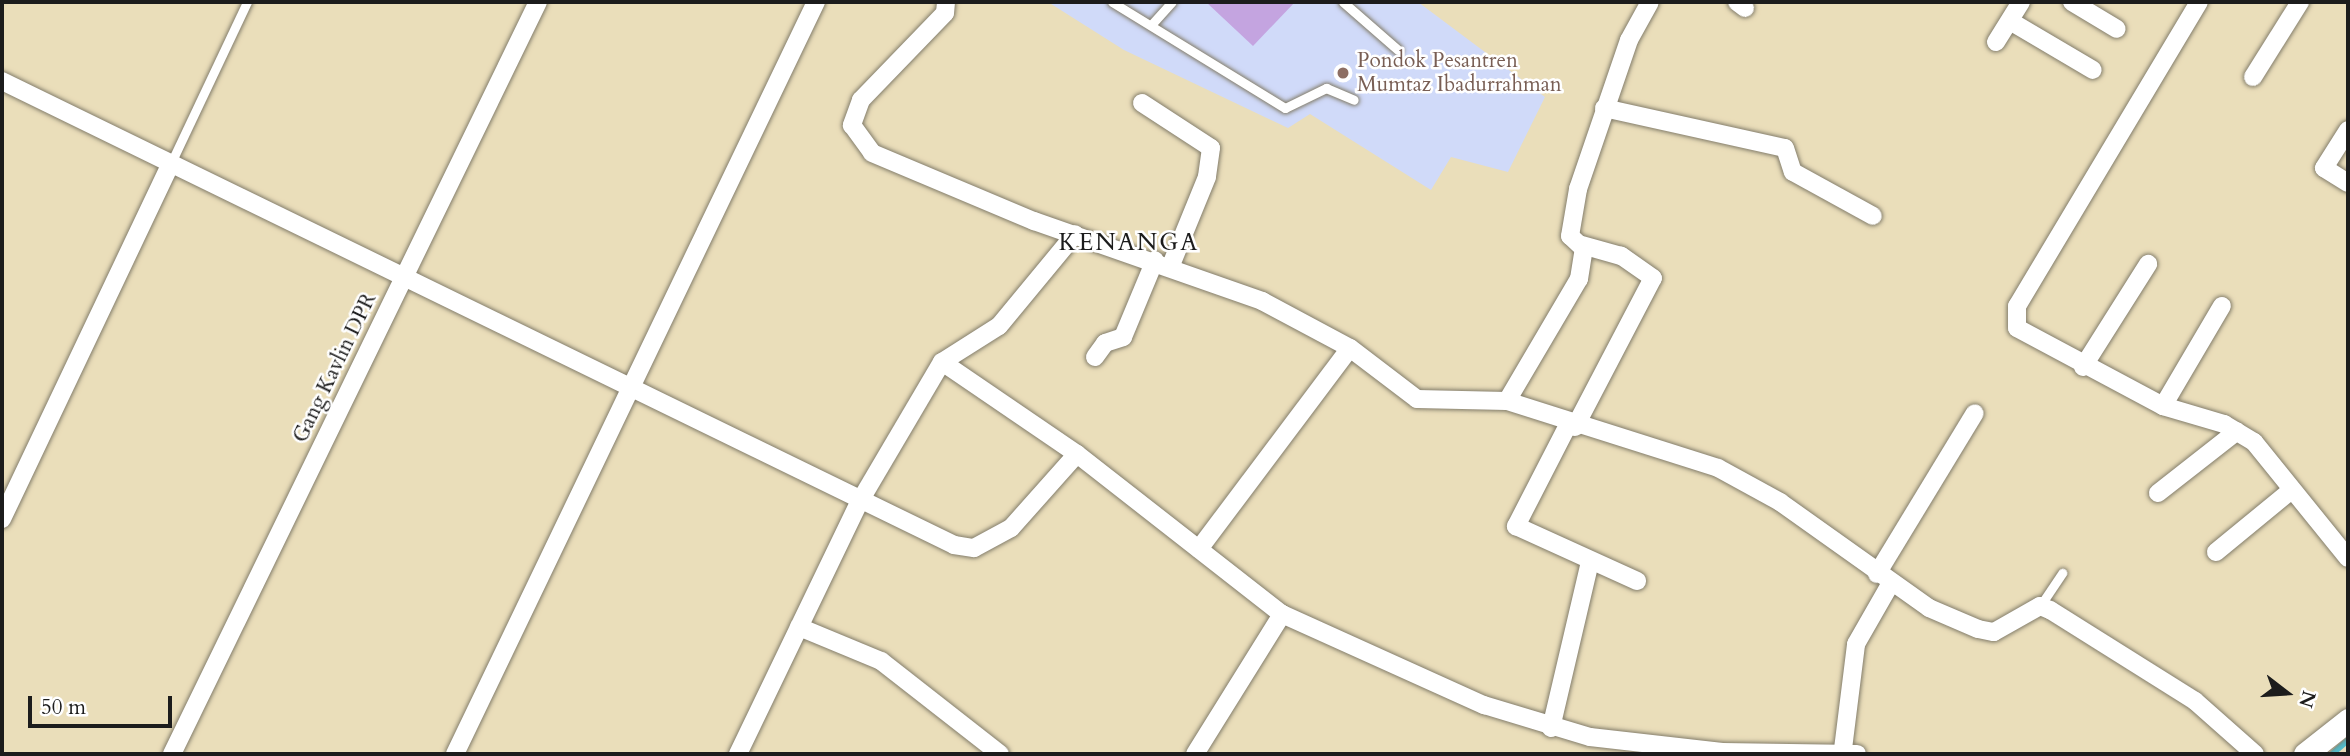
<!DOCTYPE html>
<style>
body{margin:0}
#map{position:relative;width:2350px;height:756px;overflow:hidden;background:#eadeba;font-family:Cardo,serif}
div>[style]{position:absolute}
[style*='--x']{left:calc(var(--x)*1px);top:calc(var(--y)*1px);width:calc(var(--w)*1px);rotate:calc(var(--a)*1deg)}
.built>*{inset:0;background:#d0daf9}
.stream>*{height:6px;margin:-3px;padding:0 3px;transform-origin:3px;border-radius:3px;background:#51bdcc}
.building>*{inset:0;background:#c4a4e0}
.roads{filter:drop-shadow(0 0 2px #837d6b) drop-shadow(0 0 2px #837d6b)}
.service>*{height:9px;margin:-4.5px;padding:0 4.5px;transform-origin:4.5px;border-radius:4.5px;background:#fff}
.minor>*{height:18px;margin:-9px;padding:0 9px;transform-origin:9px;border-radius:9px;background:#fff}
.tertiary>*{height:23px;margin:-11.5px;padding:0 11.5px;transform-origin:11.5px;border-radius:11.5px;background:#fff}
.dots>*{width:19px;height:19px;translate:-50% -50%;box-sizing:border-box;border:4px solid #fff;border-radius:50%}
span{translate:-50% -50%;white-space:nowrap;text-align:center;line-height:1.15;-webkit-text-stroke:5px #fff;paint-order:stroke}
.education-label{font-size:21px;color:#785e54}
.left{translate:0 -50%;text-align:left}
.street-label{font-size:21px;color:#1c1c1c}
.quarter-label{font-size:24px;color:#1c1c1c;letter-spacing:2px}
.frame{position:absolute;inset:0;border:4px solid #1c1c1c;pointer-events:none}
.north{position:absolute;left:2252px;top:658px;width:70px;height:70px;-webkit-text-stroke:5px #fff;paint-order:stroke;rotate:107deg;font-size:19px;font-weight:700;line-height:28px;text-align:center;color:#1c1c1c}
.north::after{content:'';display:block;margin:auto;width:24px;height:32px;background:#1c1c1c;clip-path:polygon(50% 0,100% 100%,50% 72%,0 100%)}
.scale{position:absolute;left:28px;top:696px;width:144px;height:32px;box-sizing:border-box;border:4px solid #1c1c1c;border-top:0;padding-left:9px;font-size:21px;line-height:24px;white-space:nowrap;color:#1c1c1c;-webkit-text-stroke:5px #fff;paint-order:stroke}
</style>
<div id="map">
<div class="built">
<div style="clip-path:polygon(1048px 2px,1418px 2px,1545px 97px,1508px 172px,1451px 157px,1431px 190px,1310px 114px,1288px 128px,1124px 50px)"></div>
</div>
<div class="stream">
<div style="--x:2332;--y:754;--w:21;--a:-41"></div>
</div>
<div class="building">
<div style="clip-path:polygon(1206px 2px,1295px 2px,1253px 46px)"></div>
</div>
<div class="roads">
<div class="service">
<div style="--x:1112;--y:2;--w:203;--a:31.5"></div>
<div style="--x:1285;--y:108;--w:46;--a:-26"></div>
<div style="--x:1326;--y:88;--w:30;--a:23"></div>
<div style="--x:1343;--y:2;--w:73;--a:41.1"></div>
<div style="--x:1151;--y:25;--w:31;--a:-48"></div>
<div style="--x:170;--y:165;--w:180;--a:-64.7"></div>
<div style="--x:2040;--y:606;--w:40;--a:-56"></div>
</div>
<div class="minor">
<div style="--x:946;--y:2;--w:11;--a:95"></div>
<div style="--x:945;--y:13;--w:121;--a:134"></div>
<div style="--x:861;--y:100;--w:27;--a:110"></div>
<div style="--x:852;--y:125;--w:34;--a:54"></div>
<div style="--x:872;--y:153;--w:176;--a:22.8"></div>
<div style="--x:1034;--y:221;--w:242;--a:19.3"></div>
<div style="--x:1262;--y:301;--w:100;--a:28.1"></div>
<div style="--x:1350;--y:348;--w:84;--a:37.3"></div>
<div style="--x:1417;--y:399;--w:90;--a:1.3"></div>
<div style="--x:1507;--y:401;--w:221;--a:17.6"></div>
<div style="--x:1718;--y:468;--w:71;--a:28.7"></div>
<div style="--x:1780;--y:502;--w:183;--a:35.4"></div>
<div style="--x:1929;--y:608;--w:53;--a:23.2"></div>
<div style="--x:1978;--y:629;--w:16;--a:11"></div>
<div style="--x:1994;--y:632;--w:53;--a:-29.5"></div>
<div style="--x:2040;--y:606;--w:11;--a:22"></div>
<div style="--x:2050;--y:610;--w:171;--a:32.1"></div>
<div style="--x:2195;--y:701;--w:80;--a:41.5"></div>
<div style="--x:1737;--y:2;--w:10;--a:37"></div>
<div style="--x:2072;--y:2;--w:52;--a:31"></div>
<div style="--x:2199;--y:2;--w:354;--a:120.9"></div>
<div style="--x:2017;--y:306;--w:22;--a:90"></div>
<div style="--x:2017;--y:328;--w:166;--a:28.1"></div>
<div style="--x:2163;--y:406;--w:64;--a:16.4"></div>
<div style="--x:2224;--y:424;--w:35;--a:31"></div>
<div style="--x:2254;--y:442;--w:149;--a:51"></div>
<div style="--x:2010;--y:21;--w:96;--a:30.6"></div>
<div style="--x:1996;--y:42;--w:47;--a:-58"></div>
<div style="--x:2253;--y:77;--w:89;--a:-57.9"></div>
<div style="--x:2;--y:81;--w:1059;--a:25.98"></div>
<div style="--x:954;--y:545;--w:20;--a:9"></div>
<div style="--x:974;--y:548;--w:42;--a:-28.4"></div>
<div style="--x:1011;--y:528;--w:99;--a:-48.3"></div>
<div style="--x:1142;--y:103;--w:82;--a:33.1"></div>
<div style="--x:1211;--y:148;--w:29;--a:98"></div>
<div style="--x:1207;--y:177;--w:95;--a:112.2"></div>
<div style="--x:1604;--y:108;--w:185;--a:12.5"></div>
<div style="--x:1785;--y:148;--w:25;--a:72"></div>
<div style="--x:1793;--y:172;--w:91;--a:28.8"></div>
<div style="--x:2348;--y:130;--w:45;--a:122.3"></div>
<div style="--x:2324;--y:168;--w:28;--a:32"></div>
<div style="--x:1095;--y:357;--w:17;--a:-54"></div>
<div style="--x:1105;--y:343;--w:19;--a:-18"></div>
<div style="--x:1123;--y:337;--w:83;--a:-67.4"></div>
<div style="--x:942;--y:362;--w:163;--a:34.3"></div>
<div style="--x:1077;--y:454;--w:260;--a:38"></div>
<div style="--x:1282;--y:614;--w:222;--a:24.3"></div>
<div style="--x:1484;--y:705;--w:111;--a:16.8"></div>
<div style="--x:1590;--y:737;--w:133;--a:6.5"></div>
<div style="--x:1722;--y:752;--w:135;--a:0.8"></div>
<div style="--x:2083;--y:367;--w:122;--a:-57.7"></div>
<div style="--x:1507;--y:401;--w:142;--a:-59.5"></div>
<div style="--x:1579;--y:279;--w:30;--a:-81"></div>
<div style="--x:1584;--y:249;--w:19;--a:-137"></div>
<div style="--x:1570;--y:236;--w:48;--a:-80.3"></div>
<div style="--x:1578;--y:189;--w:157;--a:-71.1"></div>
<div style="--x:1629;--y:40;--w:43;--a:-61.1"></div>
<div style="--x:2163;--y:406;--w:116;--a:-59.5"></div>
<div style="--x:1568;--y:425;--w:114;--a:117.2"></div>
<div style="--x:1516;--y:526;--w:133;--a:24.4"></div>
<div style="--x:1575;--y:427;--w:168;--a:-62.4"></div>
<div style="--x:1653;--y:278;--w:39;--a:-145"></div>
<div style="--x:1621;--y:256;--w:41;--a:-164.2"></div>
<div style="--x:2158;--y:493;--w:100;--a:-38.1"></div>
<div style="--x:2;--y:519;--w:392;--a:-64.6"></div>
<div style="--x:1199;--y:549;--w:251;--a:-53.1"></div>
<div style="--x:2216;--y:552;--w:94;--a:-39.4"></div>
<div style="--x:1877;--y:574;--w:188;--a:-58.7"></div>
<div style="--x:799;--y:627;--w:89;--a:22.5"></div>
<div style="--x:881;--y:661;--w:151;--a:38"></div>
<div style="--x:1551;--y:728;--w:171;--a:-76.8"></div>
<div style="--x:1843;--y:749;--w:106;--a:-82.9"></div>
<div style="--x:1856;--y:644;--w:70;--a:-60.2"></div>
<div style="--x:172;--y:754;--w:836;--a:-64.05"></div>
<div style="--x:455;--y:754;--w:834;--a:-64.36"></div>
<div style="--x:738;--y:754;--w:281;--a:-64.3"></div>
<div style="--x:860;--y:501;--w:161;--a:-59.5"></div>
<div style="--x:942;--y:362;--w:67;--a:-32.3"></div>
<div style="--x:999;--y:326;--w:119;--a:-50.4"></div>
<div style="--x:1195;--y:754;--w:165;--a:-58.1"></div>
</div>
<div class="tertiary">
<div style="--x:2305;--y:754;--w:55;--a:-38.3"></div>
</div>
</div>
<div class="dots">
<div style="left:1343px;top:73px;background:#8d6e63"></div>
</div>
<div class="education-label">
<span class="left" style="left:1357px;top:73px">Pondok Pesantren<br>Mumtaz Ibadurrahman</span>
</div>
<div class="street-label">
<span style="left:335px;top:368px;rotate:-64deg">Gang Kavlin DPR</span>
</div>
<div class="quarter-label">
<span style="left:1129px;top:243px">KENANGA</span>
</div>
<div class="frame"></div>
<div class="north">N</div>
<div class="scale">50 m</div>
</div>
